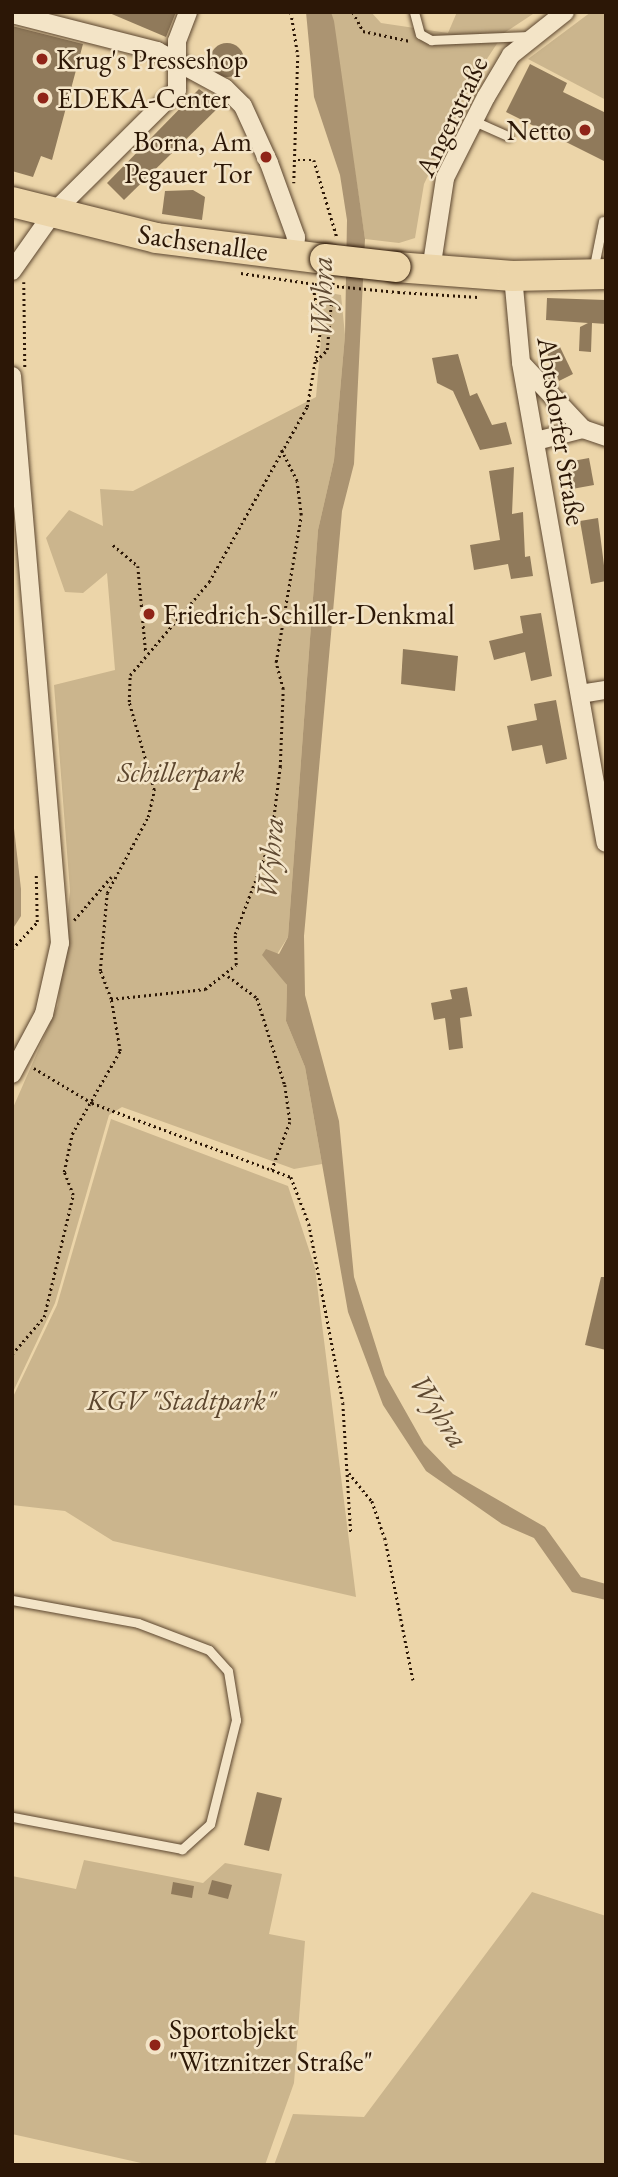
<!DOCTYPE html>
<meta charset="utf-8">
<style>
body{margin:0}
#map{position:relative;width:618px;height:2177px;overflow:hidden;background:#ecd5a9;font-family:"EB Garamond",serif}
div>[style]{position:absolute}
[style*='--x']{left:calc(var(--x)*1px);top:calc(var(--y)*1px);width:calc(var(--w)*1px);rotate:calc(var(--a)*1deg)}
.green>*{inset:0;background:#cbb58d}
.water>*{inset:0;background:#ab9472}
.building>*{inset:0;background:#907a5b}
.round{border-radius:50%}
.path>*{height:2.5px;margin-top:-1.25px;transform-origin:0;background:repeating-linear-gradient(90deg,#2c1706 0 2px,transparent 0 5.5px)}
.roads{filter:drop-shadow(0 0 2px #5c462f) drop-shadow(0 0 2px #5c462f)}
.lane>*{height:9px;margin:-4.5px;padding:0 4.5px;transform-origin:4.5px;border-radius:4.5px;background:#f3e4c7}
.street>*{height:18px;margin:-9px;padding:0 9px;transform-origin:9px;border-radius:9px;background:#f3e4c7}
.primary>*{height:30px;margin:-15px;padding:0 15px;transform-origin:15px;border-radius:15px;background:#ecd5a9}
.path-bridge>*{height:2.5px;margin-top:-1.25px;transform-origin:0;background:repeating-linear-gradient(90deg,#2c1706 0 2px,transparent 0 5.5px)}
.bridges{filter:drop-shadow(0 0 2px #2c1706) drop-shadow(0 0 2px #2c1706)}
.primary-bridge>*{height:30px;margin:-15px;padding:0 15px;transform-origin:15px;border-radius:15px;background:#ecd5a9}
.dots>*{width:19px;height:19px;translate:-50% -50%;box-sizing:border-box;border:4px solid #f3e4c7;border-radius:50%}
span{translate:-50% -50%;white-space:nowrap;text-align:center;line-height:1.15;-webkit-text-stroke:5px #f3e4c7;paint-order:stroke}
.poi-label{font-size:28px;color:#2c1706}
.left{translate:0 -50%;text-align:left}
.right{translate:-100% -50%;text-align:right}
.street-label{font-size:28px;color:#2c1706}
.park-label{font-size:28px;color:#5c462e;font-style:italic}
.water-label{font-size:30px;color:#5f4931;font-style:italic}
.frame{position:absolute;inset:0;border:14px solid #2c1706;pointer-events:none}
</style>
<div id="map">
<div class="green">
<div style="clip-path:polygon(331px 12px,371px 12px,381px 23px,448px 33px,457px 12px,536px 12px,504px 33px,477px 74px,424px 184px,415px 238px,399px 243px,365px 239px)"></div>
<div style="clip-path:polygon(591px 12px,606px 12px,606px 100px,528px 59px)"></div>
<div style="clip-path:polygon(325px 292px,341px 295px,345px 335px,334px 460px,318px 530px,288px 937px,272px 962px,287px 985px,286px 1021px,305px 1067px,322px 1164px,294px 1169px,122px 1107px,109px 1115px,55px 1303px,12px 1394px,12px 1110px,58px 1005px,70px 891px,54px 685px,115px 670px,107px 573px,83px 593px,65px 592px,46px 538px,69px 510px,103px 526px,100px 489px,133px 491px,316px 397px)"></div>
<div style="clip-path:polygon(111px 1119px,288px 1186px,315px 1268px,356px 1597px,113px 1541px,65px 1511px,12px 1505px,12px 1399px,57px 1305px)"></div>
<div style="clip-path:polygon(84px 1860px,203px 1883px,225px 1863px,282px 1874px,269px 1934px,305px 1941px,294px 2083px,265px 2165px,150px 2165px,12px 2134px,12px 1876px,76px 1889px)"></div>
<div style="clip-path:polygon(532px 1892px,606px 1916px,606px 2165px,274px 2165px,293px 2114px,364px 2117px)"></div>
</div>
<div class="water">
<div style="clip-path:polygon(306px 12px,331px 12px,334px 21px,365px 239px,354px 464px,342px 511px,304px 936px,305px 995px,339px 1121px,354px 1277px,385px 1375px,424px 1444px,453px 1474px,545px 1527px,581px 1577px,606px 1584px,606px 1600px,572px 1592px,534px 1538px,502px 1524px,426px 1471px,383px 1405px,348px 1312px,305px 1067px,286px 1021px,287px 985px,262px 955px,266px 949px,279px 954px,288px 937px,318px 530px,334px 460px,345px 335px,347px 220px,340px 175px,314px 97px)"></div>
<div style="clip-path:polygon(12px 811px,21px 889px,21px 916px,12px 930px)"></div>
</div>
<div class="building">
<div style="clip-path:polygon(107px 12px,176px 12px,166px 37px)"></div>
<div style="clip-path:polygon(12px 26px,83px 44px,52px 160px,41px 156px,33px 177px,12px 171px)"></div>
<div class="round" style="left:210px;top:43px;width:34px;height:34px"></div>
<div style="clip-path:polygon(530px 64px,567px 83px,563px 92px,606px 113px,606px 162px,506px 112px)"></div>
<div style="clip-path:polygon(199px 89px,221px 105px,124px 200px,107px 183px)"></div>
<div style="clip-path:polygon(193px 190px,205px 197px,202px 220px,162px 214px,165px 191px)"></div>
<div style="clip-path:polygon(547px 298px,606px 300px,606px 324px,592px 323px,591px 352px,579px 351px,580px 327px,588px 323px,546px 320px)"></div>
<div style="clip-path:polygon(560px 347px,573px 374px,559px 381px,547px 353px)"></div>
<div style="clip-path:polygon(458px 354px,470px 396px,477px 393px,492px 425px,506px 422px,512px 444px,480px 450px,453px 391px,437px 383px,432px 358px)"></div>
<div style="clip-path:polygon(589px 458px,594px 485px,572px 489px,567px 462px)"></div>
<div style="clip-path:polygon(514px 467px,512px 514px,523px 512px,525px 557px,530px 556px,533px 576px,511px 579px,508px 564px,474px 570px,470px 545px,500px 540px,489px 471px)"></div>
<div style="clip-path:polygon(598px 518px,606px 581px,591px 584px,580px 521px)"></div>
<div style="clip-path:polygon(541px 613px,552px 676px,531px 681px,525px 652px,494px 660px,489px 641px,523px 633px,520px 616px)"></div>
<div style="clip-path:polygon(403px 649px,458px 656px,455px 691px,401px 684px)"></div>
<div style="clip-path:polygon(556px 700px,567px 759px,546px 764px,542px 745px,512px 751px,507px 726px,537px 720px,534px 704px)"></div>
<div style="clip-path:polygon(467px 987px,472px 1016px,460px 1018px,463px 1048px,449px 1050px,445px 1018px,434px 1020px,431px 1003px,452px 999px,450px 990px)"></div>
<div style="clip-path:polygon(601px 1277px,606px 1277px,606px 1350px,585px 1345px)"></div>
<div style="clip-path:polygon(257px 1792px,282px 1798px,269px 1851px,244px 1845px)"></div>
<div style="clip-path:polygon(212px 1880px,232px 1885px,228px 1899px,208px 1894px)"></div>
<div style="clip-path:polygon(173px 1882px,194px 1886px,192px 1898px,171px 1894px)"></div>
</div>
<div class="path">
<div style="--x:291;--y:12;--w:44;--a:80.8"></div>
<div style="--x:298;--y:55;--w:128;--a:91.8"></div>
<div style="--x:353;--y:12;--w:21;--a:62"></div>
<div style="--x:363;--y:31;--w:48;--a:12"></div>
<div style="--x:298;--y:160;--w:16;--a:0"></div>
<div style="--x:314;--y:160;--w:80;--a:73.4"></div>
<div style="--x:241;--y:273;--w:75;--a:8.5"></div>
<div style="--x:24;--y:282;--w:85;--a:89.3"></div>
<div style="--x:398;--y:292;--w:80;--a:3.6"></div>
<div style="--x:316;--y:361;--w:16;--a:-45"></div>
<div style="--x:327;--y:350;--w:68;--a:-85"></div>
<div style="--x:113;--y:545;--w:33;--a:40"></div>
<div style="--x:138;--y:566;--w:88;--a:84.8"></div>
<div style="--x:74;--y:920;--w:57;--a:-49.3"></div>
<div style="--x:12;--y:949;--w:37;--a:-47"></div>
<div style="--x:37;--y:922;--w:47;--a:-91.2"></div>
<div style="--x:228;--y:976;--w:36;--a:37"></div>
<div style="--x:257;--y:998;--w:91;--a:72.2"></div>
<div style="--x:285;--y:1085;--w:37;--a:82"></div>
<div style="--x:290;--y:1122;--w:51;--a:110.6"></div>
<div style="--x:111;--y:999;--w:30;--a:-111"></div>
<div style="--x:100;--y:971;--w:78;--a:-84.9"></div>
<div style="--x:107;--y:893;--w:86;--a:-61.7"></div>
<div style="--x:148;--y:817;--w:28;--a:-77"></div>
<div style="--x:154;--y:790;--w:91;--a:-105.9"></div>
<div style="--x:129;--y:702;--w:27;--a:-88"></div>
<div style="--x:130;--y:675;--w:122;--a:-49.7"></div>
<div style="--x:209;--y:582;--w:201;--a:-60.8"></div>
<div style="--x:307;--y:407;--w:81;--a:-80.1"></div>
<div style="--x:321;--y:327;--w:44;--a:-101.8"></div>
<div style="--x:34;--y:1068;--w:68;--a:31.1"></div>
<div style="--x:92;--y:1103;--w:212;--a:20.4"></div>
<div style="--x:291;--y:1177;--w:50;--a:69"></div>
<div style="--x:309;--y:1224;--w:182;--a:79.2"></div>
<div style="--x:343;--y:1403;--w:129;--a:86.5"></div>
<div style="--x:12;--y:1354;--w:49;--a:-49.1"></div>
<div style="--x:44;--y:1317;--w:125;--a:-76.6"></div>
<div style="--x:73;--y:1195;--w:25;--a:-111"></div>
<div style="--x:64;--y:1172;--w:39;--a:-78"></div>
<div style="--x:72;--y:1134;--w:96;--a:-60"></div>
<div style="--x:120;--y:1051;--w:53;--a:-99.8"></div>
<div style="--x:111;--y:999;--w:95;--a:-6.1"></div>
<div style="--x:205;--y:989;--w:39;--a:-38"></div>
<div style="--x:236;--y:965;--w:31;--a:-92"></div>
<div style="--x:235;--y:934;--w:102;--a:-69.2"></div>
<div style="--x:271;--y:839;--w:73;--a:-82.9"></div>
<div style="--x:280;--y:767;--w:78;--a:-87.8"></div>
<div style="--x:283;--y:689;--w:28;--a:-105"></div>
<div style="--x:276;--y:662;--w:149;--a:-80.3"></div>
<div style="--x:301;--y:515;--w:34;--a:-97"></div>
<div style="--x:297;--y:481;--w:35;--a:-117"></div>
<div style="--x:349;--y:1473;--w:36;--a:51"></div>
<div style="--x:372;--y:1501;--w:39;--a:71"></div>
<div style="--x:385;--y:1538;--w:145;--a:78.8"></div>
</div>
<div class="roads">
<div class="lane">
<div style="--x:414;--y:12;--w:23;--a:75"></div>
<div style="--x:420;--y:34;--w:13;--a:29"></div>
<div style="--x:431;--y:40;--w:98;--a:-2.3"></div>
<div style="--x:474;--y:121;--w:37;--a:24"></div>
<div style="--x:593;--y:271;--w:51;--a:-78.7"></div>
<div style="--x:12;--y:1600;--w:128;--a:10.3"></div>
<div style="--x:138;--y:1623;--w:76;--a:20.8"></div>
<div style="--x:209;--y:1650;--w:28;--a:48"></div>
<div style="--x:228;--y:1671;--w:50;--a:80.7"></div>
<div style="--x:236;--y:1720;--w:107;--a:104"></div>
<div style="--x:210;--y:1824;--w:38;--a:138"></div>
<div style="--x:182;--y:1849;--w:173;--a:-169.3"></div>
</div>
<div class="street">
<div style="--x:12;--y:14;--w:150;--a:14.3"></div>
<div style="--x:157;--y:51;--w:77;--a:28.6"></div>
<div style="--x:225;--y:88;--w:25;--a:45"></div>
<div style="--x:243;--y:106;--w:63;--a:65.5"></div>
<div style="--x:269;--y:163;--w:79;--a:70"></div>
<div style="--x:296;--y:237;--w:18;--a:96"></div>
<div style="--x:431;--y:270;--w:93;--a:-81.3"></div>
<div style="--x:445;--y:178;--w:91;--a:-63.2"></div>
<div style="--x:486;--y:97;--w:49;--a:-59.2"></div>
<div style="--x:511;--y:55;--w:69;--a:-38.5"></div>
<div style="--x:12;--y:271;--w:71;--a:-54.7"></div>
<div style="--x:53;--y:213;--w:175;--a:-44.8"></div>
<div style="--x:177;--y:90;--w:49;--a:-90"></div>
<div style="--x:177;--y:41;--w:31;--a:-69"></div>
<div style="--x:513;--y:276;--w:87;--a:84.7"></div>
<div style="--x:521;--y:363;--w:487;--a:80"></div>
<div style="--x:523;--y:365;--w:88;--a:46.8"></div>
<div style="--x:583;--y:429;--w:24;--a:19"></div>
<div style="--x:12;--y:376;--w:569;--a:85.16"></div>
<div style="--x:60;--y:943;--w:73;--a:102.7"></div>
<div style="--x:44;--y:1014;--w:68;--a:118.1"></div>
<div style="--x:536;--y:441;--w:49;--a:-14.3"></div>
<div style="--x:580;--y:694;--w:26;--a:-9"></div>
</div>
<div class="primary">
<div style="--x:12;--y:202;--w:148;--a:14"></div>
<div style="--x:156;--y:238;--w:170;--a:7.1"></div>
<div style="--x:396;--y:267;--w:117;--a:4.4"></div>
<div style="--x:513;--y:276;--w:93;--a:-1.2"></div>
</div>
</div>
<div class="path-bridge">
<div style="--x:315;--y:284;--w:83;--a:5.5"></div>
</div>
<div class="bridges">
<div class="primary-bridge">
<div style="--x:325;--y:259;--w:71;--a:6.4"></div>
</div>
</div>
<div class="dots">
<div style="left:42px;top:59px;background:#8f2418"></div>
<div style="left:43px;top:98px;background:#8f2418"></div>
<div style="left:585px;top:130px;background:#8f2418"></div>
<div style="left:266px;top:157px;background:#8f2418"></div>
<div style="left:149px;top:614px;background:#8f2418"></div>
<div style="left:155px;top:2045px;background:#8f2418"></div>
</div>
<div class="poi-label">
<span class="left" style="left:56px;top:59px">Krug's Presseshop</span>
<span class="left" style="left:57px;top:98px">EDEKA-Center</span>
<span class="right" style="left:571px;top:130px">Netto</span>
<span class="right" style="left:252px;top:157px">Borna, Am<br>Pegauer Tor</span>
<span class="left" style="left:163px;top:614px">Friedrich-Schiller-Denkmal</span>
<span class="left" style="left:169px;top:2045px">Sportobjekt<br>"Witznitzer Straße"</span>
</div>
<div class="street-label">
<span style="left:451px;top:116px;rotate:-64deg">Angerstraße</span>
<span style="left:203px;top:242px;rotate:8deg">Sachsenallee</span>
<span style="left:562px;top:431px;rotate:81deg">Abtsdorfer Straße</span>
</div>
<div class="park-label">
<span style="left:181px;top:772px">Schillerpark</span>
<span style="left:181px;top:1400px">KGV "Stadtpark"</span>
</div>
<div class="water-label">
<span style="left:322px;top:297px;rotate:-90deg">Wyhra</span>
<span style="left:270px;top:858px;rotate:-85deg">Wyhra</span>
<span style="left:439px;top:1411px;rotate:57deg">Wyhra</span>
</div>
<div class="frame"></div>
</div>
